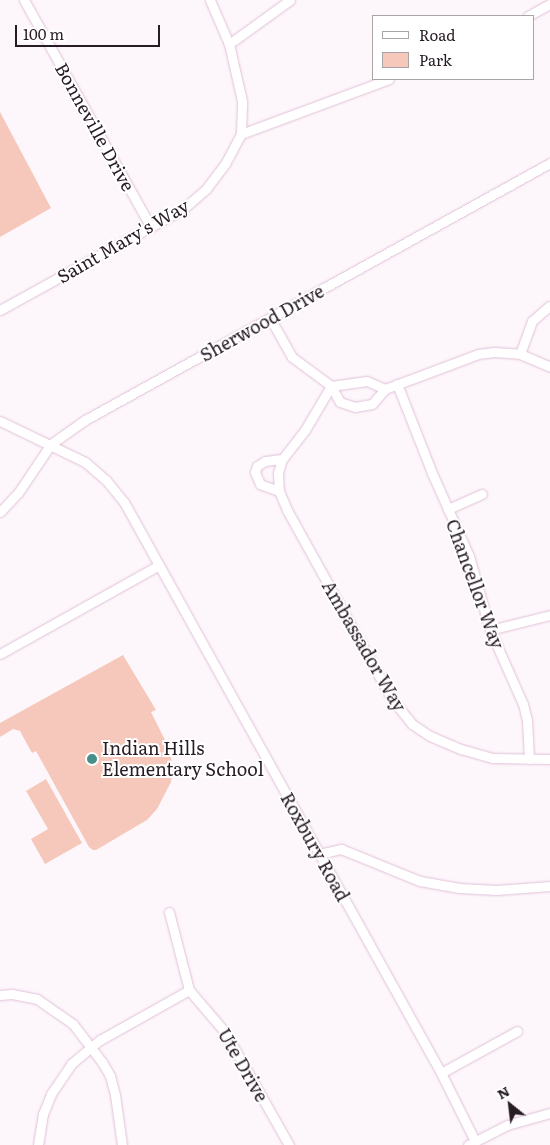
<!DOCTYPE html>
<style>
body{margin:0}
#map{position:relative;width:550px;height:1145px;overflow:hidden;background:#fdf6fb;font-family:Literata,serif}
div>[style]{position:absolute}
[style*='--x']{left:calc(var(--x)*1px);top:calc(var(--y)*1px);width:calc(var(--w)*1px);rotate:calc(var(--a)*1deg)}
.green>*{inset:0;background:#f6c8bb}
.roads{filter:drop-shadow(0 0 1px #e1c1d8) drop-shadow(0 0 1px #e1c1d8)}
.minor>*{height:9px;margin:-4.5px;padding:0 4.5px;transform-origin:4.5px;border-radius:4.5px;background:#fff}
.dots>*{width:14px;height:14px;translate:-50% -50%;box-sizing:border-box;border:2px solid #fff;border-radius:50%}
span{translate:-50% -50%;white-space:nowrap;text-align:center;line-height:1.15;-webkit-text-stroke:4px #fff;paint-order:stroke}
.street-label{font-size:18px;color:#271b24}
.poi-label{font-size:18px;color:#271b24}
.left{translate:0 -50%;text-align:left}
.legend{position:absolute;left:372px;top:15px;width:162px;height:65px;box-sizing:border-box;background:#fff;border:1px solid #a9a4a7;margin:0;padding:6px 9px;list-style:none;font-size:15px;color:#271b24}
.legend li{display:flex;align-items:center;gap:10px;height:25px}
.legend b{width:25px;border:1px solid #a9a4a7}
.north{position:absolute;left:485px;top:1080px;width:50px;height:50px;-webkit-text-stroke:4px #fff;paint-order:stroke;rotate:331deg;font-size:14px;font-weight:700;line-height:20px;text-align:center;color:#271b24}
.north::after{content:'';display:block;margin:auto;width:18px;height:22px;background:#271b24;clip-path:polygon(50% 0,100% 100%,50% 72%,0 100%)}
.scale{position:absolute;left:15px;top:25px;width:145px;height:22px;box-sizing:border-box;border:2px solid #271b24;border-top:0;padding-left:6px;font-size:15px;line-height:18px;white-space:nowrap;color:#271b24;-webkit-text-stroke:4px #fff;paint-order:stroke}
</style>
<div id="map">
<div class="green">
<div style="clip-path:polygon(0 112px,51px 208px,0 237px)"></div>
<div style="clip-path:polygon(123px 655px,156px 710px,151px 712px,169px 748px,173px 767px,171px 782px,157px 809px,147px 820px,96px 850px,93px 850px,89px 847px,36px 751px,32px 753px,20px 731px,13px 729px,0 737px,0 723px)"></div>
<div style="clip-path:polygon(46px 779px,82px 843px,45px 864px,31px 839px,48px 829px,26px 791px)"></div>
</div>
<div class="roads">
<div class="minor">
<div style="--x:24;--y:0;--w:260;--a:60.8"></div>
<div style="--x:528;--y:16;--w:25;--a:-29"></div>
<div style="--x:229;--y:44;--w:75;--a:-35.8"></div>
<div style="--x:241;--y:134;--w:158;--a:-20.4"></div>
<div style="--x:0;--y:310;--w:209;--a:-28.9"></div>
<div style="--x:183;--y:209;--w:30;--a:-41"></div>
<div style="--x:206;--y:189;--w:31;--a:-53"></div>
<div style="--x:225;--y:164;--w:34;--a:-62"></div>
<div style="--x:241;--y:134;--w:33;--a:-88"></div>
<div style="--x:242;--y:101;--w:58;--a:-102.8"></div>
<div style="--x:229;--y:44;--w:48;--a:-113.4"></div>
<div style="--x:270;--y:318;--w:45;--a:60.6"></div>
<div style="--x:292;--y:357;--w:49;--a:36.6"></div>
<div style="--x:331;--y:386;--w:18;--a:61"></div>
<div style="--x:340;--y:402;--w:16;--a:18"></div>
<div style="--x:355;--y:407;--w:17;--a:-10"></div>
<div style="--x:372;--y:404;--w:20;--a:-49"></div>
<div style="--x:385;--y:389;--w:99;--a:-20.6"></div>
<div style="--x:478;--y:354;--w:16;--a:-7"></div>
<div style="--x:494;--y:352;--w:26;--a:4"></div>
<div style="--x:520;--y:354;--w:33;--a:23"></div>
<div style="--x:520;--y:354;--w:35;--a:-70"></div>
<div style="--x:532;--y:321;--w:23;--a:-41"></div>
<div style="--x:397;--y:384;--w:96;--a:68.5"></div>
<div style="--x:432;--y:473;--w:91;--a:66"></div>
<div style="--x:469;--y:556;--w:77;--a:74.2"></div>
<div style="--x:490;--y:630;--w:81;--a:66"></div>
<div style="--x:523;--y:704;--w:16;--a:76"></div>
<div style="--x:527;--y:720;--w:39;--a:87"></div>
<div style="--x:331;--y:386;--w:51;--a:120.6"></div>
<div style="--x:305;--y:430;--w:37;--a:128"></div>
<div style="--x:282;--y:459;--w:15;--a:106"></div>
<div style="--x:278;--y:473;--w:18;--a:87"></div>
<div style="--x:279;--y:491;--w:21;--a:67"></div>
<div style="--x:287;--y:510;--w:215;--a:61"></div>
<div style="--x:391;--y:698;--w:33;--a:51"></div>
<div style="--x:412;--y:724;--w:22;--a:34"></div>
<div style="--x:430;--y:736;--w:34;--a:23"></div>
<div style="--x:461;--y:749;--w:33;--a:16"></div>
<div style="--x:493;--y:758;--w:57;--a:1"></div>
<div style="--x:331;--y:386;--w:36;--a:-8"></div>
<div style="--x:367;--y:381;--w:20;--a:24"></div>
<div style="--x:0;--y:421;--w:94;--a:25.8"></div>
<div style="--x:85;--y:462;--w:28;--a:41"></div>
<div style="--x:106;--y:480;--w:28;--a:51"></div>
<div style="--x:124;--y:502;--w:653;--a:60.96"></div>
<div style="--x:441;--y:1073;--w:76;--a:63.4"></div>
<div style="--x:279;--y:491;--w:20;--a:-160"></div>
<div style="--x:260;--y:484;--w:13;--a:-113"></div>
<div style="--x:255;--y:472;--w:6;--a:-72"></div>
<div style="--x:257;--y:466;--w:9;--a:-32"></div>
<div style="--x:265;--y:461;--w:17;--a:-7"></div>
<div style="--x:448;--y:509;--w:37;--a:-24"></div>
<div style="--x:0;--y:512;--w:26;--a:-47"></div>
<div style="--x:18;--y:493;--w:59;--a:-56"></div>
<div style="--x:51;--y:444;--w:42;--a:-35.2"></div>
<div style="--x:85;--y:420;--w:531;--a:-28.93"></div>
<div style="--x:490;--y:630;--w:62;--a:-14"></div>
<div style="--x:0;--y:654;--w:182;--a:-29.2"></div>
<div style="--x:319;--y:854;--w:23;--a:-13"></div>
<div style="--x:341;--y:849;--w:85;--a:22.1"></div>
<div style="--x:420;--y:881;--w:40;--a:10"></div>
<div style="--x:459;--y:888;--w:38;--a:3"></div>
<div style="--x:497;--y:890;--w:53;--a:-4.3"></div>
<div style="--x:169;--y:912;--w:81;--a:75.6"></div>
<div style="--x:189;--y:990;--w:55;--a:49.4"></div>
<div style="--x:225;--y:1032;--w:130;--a:60.5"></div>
<div style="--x:0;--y:995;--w:12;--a:-5"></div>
<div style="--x:12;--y:994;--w:25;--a:11"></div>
<div style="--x:37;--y:999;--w:44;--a:34.8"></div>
<div style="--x:73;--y:1024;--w:48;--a:52.7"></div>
<div style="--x:102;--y:1062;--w:16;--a:60"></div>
<div style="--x:110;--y:1076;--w:20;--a:75"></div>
<div style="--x:115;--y:1095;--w:50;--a:82"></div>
<div style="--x:441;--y:1073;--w:87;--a:-28.9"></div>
<div style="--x:38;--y:1145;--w:31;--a:-81"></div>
<div style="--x:43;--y:1114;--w:22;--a:-68"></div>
<div style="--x:51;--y:1094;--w:36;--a:-56"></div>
<div style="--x:71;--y:1064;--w:38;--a:-40"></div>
<div style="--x:100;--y:1040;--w:102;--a:-29.3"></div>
<div style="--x:468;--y:1145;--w:44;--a:-27.1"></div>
<div style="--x:507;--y:1125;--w:45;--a:-15.6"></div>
</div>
</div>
<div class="dots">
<div style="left:92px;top:759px;background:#478e88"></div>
</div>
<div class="street-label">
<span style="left:95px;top:127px;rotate:61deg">Bonneville Drive</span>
<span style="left:123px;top:241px;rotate:-30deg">Saint Mary's Way</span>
<span style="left:262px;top:323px;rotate:-29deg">Sherwood Drive</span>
<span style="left:475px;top:584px;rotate:70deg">Chancellor Way</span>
<span style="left:364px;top:646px;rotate:60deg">Ambassador Way</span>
<span style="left:315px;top:847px;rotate:61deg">Roxbury Road</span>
<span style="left:243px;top:1065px;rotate:60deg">Ute Drive</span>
</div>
<div class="poi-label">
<span class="left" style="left:102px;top:759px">Indian Hills<br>Elementary School</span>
</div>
<ul class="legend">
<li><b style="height:6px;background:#fff"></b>Road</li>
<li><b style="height:14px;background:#f6c8bb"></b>Park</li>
</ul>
<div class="north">N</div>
<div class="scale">100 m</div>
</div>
